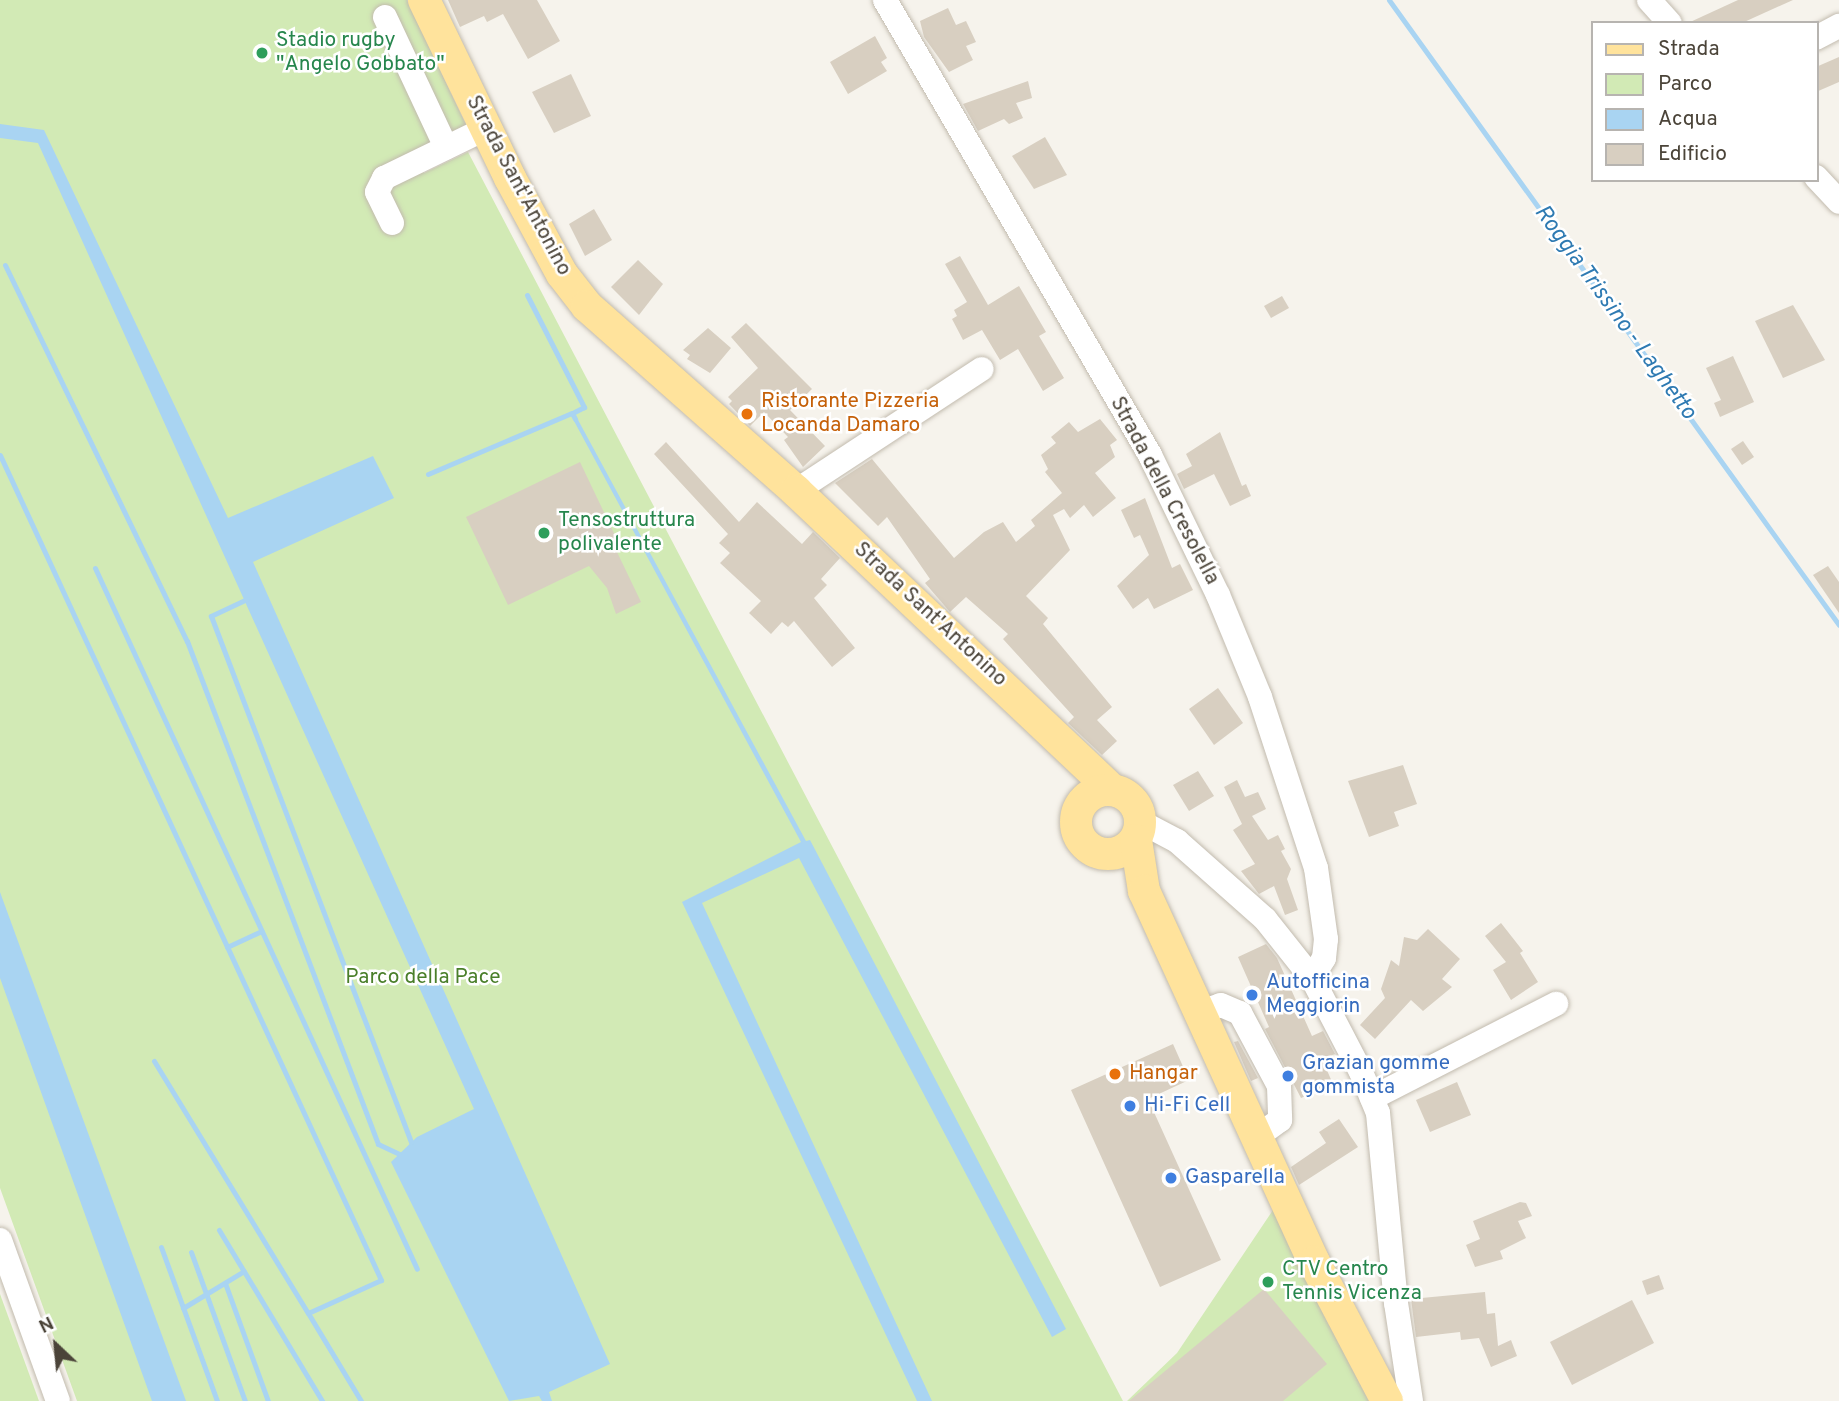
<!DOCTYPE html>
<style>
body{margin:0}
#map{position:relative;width:1839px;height:1401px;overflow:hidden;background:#f6f3ec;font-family:Overpass,sans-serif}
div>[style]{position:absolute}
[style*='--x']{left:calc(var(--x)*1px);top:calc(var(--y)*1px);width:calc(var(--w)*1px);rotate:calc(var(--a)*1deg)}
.green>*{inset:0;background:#d2eab5}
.water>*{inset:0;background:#a9d4f2}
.stream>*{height:5px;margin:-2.5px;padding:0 2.5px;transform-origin:2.5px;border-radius:2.5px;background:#a9d4f2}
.building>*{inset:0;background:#d8cfc1}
.roads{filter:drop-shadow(0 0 2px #c2bbae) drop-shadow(0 0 2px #c2bbae)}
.minor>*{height:24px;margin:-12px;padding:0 12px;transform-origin:12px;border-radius:12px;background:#fff}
.major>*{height:32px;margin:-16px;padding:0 16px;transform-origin:16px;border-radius:16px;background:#ffe39c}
.major>.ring{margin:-16px;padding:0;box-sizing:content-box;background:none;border:32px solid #ffe39c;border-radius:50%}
.dots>*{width:19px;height:19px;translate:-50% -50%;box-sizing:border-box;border:4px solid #fff;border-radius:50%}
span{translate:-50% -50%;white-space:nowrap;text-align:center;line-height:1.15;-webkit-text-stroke:5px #fff;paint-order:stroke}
.leisure-label{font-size:21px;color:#27864d}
.left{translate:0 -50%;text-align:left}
.street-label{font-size:21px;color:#4b4439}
.food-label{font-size:21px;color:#c56008}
.park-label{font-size:21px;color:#4a7f2a}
.shop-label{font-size:21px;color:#366cbe}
.water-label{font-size:23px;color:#2e7ab2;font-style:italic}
.legend{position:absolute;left:1591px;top:21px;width:228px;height:161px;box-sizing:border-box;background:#fff;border:2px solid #b7b4b0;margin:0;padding:9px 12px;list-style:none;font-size:21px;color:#4b4439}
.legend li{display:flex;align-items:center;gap:14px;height:35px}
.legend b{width:35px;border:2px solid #b7b4b0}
.north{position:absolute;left:21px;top:1310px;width:70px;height:70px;-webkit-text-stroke:5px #fff;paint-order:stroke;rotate:334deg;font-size:19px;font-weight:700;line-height:28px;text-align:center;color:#4b4439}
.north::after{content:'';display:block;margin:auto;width:24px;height:32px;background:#4b4439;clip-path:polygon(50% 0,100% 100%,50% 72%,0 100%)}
</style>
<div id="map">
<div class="green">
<div style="clip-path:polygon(0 0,407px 0,466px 125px,414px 151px,424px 173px,468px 152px,1123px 1401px,77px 1401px,0 1188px)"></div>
<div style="clip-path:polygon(1273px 1210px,1372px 1401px,1127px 1401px,1177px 1353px)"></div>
<div style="clip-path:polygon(0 1294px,39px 1401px,0 1401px)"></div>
</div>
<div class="water">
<div style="clip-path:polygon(0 124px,44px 130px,228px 518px,373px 456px,394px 498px,253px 562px,610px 1364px,549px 1392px,552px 1401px,542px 1401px,539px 1396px,509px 1401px,391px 1162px,417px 1137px,474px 1109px,38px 143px,0 138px)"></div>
<div style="clip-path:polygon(577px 418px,806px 841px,810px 840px,1066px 1329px,1052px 1337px,799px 858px,702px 903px,932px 1401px,917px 1401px,682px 902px,801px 842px,574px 421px)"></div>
<div style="clip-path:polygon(0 892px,186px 1401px,152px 1401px,0 978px)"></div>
</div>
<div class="stream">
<div style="--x:1389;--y:0;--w:770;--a:54.25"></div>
<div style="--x:5;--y:265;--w:418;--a:64.2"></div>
<div style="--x:187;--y:641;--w:538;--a:69.21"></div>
<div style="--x:378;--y:1144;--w:23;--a:25"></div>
<div style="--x:527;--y:295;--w:126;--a:63"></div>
<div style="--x:584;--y:407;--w:13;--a:153"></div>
<div style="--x:572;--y:413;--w:7;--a:63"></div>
<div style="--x:0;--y:455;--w:909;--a:65.21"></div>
<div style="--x:381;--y:1280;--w:80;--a:155.7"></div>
<div style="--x:308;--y:1313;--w:103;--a:58.9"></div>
<div style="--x:428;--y:474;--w:156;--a:-23"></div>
<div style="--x:95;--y:568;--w:771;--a:65.33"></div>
<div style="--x:247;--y:599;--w:40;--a:155"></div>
<div style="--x:211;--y:616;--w:563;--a:69.18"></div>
<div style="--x:227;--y:947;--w:38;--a:-25"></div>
<div style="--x:154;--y:1061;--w:295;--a:58.6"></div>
<div style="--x:219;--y:1230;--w:200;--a:58.9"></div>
<div style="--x:161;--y:1247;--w:164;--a:70"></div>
<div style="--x:191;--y:1252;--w:158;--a:70.1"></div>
<div style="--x:225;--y:1283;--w:126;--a:70"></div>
<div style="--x:183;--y:1308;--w:71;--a:-31.2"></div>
</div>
<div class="building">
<div style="clip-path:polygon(448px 0,537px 0,560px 41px,528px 59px,503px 14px,487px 22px,484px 16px,460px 27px)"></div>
<div style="clip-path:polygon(1738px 0,1793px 0,1742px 23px,1688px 23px)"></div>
<div style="clip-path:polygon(948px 8px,956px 25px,966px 21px,976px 42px,966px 46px,973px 60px,949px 72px,924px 37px,920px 21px)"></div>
<div style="clip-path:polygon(875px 36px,887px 58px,881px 62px,887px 71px,848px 94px,830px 62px)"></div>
<div style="clip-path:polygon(1839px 57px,1839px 82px,1816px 92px,1816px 67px)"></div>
<div style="clip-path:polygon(571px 74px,591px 116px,554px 133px,532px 92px)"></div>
<div style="clip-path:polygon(1028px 81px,1032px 98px,1016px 103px,1023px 118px,1009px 124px,1004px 119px,978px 131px,963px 104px)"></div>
<div style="clip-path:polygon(1045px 137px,1067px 175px,1034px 189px,1012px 156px)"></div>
<div style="clip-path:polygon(594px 209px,612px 240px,585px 256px,569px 224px)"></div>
<div style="clip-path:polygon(960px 256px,988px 305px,1019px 286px,1046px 332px,1039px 336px,1064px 378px,1043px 391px,1018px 349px,1000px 360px,982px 330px,963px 340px,952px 319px,957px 316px,954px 310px,967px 302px,945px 264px)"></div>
<div style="clip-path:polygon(638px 260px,663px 284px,639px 315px,611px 287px)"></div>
<div style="clip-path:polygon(1282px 296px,1289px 308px,1271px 318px,1264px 306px)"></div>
<div style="clip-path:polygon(1793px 305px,1825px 360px,1783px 378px,1755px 321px)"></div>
<div style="clip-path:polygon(746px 323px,812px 389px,790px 410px,825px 446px,803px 467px,784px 440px,788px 437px,764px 412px,750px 426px,729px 404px,732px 401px,728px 397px,758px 368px,731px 337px)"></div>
<div style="clip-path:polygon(708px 328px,731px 348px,710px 373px,687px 359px,690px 355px,683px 350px)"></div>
<div style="clip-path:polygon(1733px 356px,1754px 402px,1720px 417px,1714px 403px,1721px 400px,1706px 368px)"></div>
<div style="clip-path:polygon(1100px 419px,1117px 440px,1110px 445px,1115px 457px,1095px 473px,1116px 498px,1093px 517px,1084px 505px,1070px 518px,1064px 509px,1053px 515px,1070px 550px,1026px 596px,1048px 618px,1043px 624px,1112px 707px,1097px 720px,1117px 741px,1102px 755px,1068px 723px,1074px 717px,1003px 639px,1008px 634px,966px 597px,950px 612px,925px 583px,930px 579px,887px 517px,878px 526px,835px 483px,872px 459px,954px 558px,984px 532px,1003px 522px,1016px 542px,1035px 526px,1031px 520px,1062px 493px,1045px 472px,1048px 469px,1041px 455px,1056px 443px,1051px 437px,1069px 422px,1078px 432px)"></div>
<div style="clip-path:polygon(1220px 432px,1242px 486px,1246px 484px,1251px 496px,1230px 506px,1214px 474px,1184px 489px,1177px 474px,1192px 466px,1186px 454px)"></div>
<div style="clip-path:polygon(1743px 441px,1754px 457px,1742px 465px,1731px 449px)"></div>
<div style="clip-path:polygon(666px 442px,739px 522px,757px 502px,802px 544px,813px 532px,840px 558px,821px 579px,827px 585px,814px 598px,855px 648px,832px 667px,794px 621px,788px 627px,782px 622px,771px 634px,749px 613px,761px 601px,720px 563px,730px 553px,719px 543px,728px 534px,654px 454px)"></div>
<div style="clip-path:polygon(580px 462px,622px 550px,617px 552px,641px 602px,616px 614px,607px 588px,589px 566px,508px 605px,466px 517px)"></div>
<div style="clip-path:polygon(1145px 498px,1172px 568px,1180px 564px,1193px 590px,1154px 609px,1148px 598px,1133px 609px,1117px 586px,1149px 555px,1140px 535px,1134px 538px,1121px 510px)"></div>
<div style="clip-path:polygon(1828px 566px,1839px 582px,1839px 613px,1813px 575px)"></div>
<div style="clip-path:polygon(1218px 688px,1243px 723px,1214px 745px,1189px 709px)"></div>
<div style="clip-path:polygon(1403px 765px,1417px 804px,1394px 812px,1399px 826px,1369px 837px,1348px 781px)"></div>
<div style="clip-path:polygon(1198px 771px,1214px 796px,1189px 811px,1173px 785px)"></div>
<div style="clip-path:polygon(1237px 780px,1245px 797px,1258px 792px,1266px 809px,1252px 816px,1268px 840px,1278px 835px,1285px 849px,1281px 851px,1291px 869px,1287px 879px,1298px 910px,1285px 915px,1274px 886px,1259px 894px,1241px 871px,1255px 864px,1233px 830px,1242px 824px,1224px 787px)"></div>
<div style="clip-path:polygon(1501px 923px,1523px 951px,1520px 953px,1538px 982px,1511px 1000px,1493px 970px,1506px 962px,1485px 936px)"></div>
<div style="clip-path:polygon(1428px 929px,1460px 959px,1442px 979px,1452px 987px,1423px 1011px,1411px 1000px,1375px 1039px,1360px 1025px,1385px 998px,1381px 989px,1391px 960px,1399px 966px,1404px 937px,1417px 940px)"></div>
<div style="clip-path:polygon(1266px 944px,1277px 958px,1312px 1036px,1323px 1031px,1335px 1054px,1322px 1059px,1333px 1084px,1301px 1098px,1265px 1029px,1269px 1027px,1238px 957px)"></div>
<div style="clip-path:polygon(1238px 1041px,1258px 1078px,1251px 1081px,1234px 1042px)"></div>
<div style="clip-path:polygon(1173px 1044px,1189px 1080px,1148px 1099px,1221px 1260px,1160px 1287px,1071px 1090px)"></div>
<div style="clip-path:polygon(1457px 1082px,1471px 1115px,1430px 1132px,1416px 1100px)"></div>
<div style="clip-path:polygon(1339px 1119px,1358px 1147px,1299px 1185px,1291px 1167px,1326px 1143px,1319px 1132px)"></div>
<div style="clip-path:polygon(1520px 1202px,1526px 1203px,1532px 1216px,1518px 1221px,1526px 1238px,1500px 1251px,1503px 1259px,1475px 1267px,1466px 1245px,1480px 1239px,1473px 1221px)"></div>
<div style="clip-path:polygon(1659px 1275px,1664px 1289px,1647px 1295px,1642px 1281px)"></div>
<div style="clip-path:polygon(1264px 1289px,1327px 1364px,1283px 1401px,1129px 1401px)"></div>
<div style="clip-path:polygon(1485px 1292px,1487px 1314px,1495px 1313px,1498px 1346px,1511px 1340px,1517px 1356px,1491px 1367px,1479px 1338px,1461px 1340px,1460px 1332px,1416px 1337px,1411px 1299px)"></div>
<div style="clip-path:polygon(1632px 1300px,1654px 1343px,1572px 1385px,1550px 1342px)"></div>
</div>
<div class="roads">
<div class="minor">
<div style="--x:885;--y:0;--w:527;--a:59.78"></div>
<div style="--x:1150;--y:455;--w:156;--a:64.1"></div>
<div style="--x:1218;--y:595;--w:110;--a:67.6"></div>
<div style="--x:1260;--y:697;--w:180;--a:71.9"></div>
<div style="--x:1316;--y:868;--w:72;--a:82"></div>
<div style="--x:1326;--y:939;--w:19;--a:96"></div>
<div style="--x:1324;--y:958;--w:23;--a:121"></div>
<div style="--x:1649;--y:0;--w:31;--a:48"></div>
<div style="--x:385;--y:17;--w:144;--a:64.9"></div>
<div style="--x:1816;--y:38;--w:26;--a:-28"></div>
<div style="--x:1816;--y:177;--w:34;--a:47"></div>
<div style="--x:392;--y:223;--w:34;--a:-116"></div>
<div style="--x:377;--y:192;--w:16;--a:-63"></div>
<div style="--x:384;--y:178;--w:112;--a:-25.9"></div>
<div style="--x:796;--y:491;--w:222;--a:-33.3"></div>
<div style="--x:1141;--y:822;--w:41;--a:27.8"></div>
<div style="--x:1177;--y:841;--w:118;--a:41.6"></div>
<div style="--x:1265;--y:919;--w:75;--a:51.5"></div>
<div style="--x:1312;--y:978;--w:106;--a:62.5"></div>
<div style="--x:1361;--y:1072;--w:44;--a:67.5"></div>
<div style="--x:1378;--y:1113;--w:191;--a:84.6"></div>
<div style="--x:1396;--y:1303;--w:99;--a:81.3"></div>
<div style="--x:1198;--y:1013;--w:24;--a:-19"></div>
<div style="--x:1221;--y:1005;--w:21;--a:23"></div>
<div style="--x:1240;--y:1013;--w:83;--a:61.9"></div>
<div style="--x:1279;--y:1086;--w:34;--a:88"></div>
<div style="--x:1280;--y:1120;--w:31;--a:144"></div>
<div style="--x:1372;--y:1098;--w:207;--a:-27.1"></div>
<div style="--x:0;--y:1240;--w:171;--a:70.2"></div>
</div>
<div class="major">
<div style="--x:424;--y:0;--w:198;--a:64.2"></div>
<div style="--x:510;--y:178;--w:109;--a:61.6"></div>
<div style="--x:562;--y:274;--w:41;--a:52"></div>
<div style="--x:587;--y:306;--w:279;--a:41.5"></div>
<div style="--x:796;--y:491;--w:435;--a:43.4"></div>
<div class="ring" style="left:1076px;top:790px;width:32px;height:32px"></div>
<div style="--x:1136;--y:840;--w:52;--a:81.1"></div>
<div style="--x:1144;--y:891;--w:408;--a:65.4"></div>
<div style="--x:1314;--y:1262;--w:157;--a:62.3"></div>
</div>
</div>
<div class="dots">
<div style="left:262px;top:53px;background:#2e9e5b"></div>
<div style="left:747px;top:414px;background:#e8710a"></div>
<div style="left:544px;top:533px;background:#2e9e5b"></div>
<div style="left:1252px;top:995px;background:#3f7fe0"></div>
<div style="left:1115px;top:1074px;background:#e8710a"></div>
<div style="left:1288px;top:1076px;background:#3f7fe0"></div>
<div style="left:1130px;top:1106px;background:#3f7fe0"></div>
<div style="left:1171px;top:1178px;background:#3f7fe0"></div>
<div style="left:1268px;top:1282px;background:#2e9e5b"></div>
</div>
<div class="leisure-label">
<span class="left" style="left:276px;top:53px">Stadio rugby<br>"Angelo Gobbato"</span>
<span class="left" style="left:558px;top:533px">Tensostruttura<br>polivalente</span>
<span class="left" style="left:1282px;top:1282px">CTV Centro<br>Tennis Vicenza</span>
</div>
<div class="street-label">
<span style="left:518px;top:186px;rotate:62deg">Strada Sant'Antonino</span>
<span style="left:1164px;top:491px;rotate:62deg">Strada della Cresolella</span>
<span style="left:930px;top:615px;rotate:43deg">Strada Sant'Antonino</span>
</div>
<div class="food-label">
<span class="left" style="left:761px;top:414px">Ristorante Pizzeria<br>Locanda Damaro</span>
<span class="left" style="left:1129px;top:1074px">Hangar</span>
</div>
<div class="park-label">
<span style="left:423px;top:978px">Parco della Pace</span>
</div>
<div class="shop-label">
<span class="left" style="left:1266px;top:995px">Autofficina<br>Meggiorin</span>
<span class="left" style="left:1302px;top:1076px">Grazian gomme<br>gommista</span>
<span class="left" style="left:1144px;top:1106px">Hi-Fi Cell</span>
<span class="left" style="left:1185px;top:1178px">Gasparella</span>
</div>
<div class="water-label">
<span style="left:1614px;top:313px;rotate:54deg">Roggia Trissino - Laghetto</span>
</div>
<ul class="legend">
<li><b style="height:9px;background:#ffe39c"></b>Strada</li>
<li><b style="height:19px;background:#d2eab5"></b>Parco</li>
<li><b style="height:19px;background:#a9d4f2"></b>Acqua</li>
<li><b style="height:19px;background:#d8cfc1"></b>Edificio</li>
</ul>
<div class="north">N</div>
</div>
